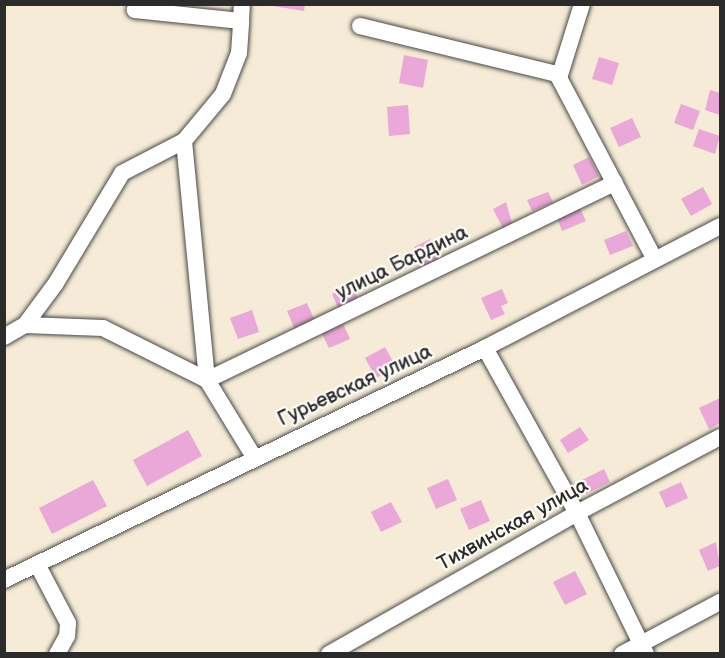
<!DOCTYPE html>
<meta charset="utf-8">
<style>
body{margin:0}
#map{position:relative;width:725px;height:658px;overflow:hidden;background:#f5ebd6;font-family:"Balsamiq Sans",sans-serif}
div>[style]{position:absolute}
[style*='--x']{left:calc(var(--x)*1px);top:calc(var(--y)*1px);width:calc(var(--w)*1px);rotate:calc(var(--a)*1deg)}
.building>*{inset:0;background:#eaa8d8}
.roads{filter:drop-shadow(0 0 2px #494845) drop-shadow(0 0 2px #494845)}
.minor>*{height:16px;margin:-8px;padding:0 8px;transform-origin:8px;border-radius:8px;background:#fff}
span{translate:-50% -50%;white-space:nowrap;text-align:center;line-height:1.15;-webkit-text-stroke:4.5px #fdfcf7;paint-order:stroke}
.street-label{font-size:20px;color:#2b2b2b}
.frame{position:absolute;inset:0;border:6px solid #2b2b2b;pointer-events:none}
</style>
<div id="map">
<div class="building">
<div style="clip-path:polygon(260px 4px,305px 4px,304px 11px)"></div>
<div style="clip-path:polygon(404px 55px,428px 60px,423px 88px,399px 83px)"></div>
<div style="clip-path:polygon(599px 57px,619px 63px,612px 85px,592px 79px)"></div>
<div style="clip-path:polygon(710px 90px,720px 93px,720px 115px,705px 110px)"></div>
<div style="clip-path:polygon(681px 104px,700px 111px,693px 130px,674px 123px)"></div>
<div style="clip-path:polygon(408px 105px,410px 134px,389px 136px,387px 107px)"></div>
<div style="clip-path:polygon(632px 118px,641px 137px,619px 147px,610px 128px)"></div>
<div style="clip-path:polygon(699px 129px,720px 136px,715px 154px,693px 146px)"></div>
<div style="clip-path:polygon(589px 157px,599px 176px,582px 185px,573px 165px)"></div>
<div style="clip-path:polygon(703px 187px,712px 204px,691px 216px,681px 199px)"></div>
<div style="clip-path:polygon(548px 192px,553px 202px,532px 211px,527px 200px)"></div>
<div style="clip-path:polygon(506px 202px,512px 223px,503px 228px,493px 209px)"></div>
<div style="clip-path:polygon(579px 206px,586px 221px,562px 231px,556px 215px)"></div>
<div style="clip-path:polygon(626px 231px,633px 246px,610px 255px,604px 240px)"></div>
<div style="clip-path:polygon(430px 239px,440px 261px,424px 268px,414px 247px)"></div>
<div style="clip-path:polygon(352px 285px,359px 301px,339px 310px,332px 294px)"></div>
<div style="clip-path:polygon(502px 289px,508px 303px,501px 306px,505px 314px,491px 320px,481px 298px)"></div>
<div style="clip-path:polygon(307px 303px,315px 321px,295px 330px,287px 311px)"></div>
<div style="clip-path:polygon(252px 310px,259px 332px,238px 339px,230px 318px)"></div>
<div style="clip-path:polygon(343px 324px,350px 339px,329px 348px,322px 334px)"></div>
<div style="clip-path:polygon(385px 347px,396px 367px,376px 378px,365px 358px)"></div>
<div style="clip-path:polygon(720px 398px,720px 423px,709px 429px,699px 408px)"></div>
<div style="clip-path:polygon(580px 427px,589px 440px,568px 453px,560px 440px)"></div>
<div style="clip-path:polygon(188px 430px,202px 456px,147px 486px,133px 460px)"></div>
<div style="clip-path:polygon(604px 469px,610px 482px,586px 494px,580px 481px)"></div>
<div style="clip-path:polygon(448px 479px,457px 500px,436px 509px,427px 488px)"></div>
<div style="clip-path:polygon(93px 480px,107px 506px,52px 534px,39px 508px)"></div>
<div style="clip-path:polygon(681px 482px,688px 498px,666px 508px,659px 492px)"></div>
<div style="clip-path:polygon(481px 500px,490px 521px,469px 530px,460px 509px)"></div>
<div style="clip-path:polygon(391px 502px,402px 522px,381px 532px,371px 512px)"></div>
<div style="clip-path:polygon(716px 542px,720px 566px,708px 571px,699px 550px)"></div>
<div style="clip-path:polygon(575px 571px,587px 594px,565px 605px,553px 582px)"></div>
</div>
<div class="roads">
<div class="minor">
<div style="--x:241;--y:21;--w:17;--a:-87"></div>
<div style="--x:360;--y:26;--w:203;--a:13.7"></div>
<div style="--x:557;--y:74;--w:208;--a:62.2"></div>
<div style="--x:559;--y:78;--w:77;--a:-72.7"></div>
<div style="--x:184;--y:141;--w:240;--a:84.5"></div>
<div style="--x:207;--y:380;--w:90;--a:58.6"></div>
<div style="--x:25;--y:325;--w:78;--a:2.2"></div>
<div style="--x:103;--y:328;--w:116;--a:26.6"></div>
<div style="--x:4;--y:337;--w:24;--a:-30"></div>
<div style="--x:25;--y:325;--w:52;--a:-53.6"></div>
<div style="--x:56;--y:283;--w:128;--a:-59"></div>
<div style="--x:122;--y:173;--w:70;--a:-27.3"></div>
<div style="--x:184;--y:141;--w:61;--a:-50.3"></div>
<div style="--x:223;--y:94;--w:44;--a:-68.7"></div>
<div style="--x:239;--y:53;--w:32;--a:-86"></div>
<div style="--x:241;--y:21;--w:107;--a:-174.1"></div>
<div style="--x:485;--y:348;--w:189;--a:60.9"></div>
<div style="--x:577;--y:513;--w:157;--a:63.9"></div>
<div style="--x:207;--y:380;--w:453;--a:-25.8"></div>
<div style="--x:37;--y:564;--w:67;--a:62.3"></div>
<div style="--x:68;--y:623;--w:13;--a:94"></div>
<div style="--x:67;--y:636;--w:21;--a:119"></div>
<div style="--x:4;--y:580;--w:534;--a:-25.75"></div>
<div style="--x:485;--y:348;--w:265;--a:-27.4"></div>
<div style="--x:329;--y:654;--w:285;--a:-29.6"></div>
<div style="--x:577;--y:513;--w:162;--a:-28"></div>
<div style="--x:622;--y:654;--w:111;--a:-28"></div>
</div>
</div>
<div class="street-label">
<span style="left:402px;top:263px;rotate:-26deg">улица Бардина</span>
<span style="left:355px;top:386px;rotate:-25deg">Гурьевская улица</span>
<span style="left:513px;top:525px;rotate:-29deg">Тихвинская улица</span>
</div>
<div class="frame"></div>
</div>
